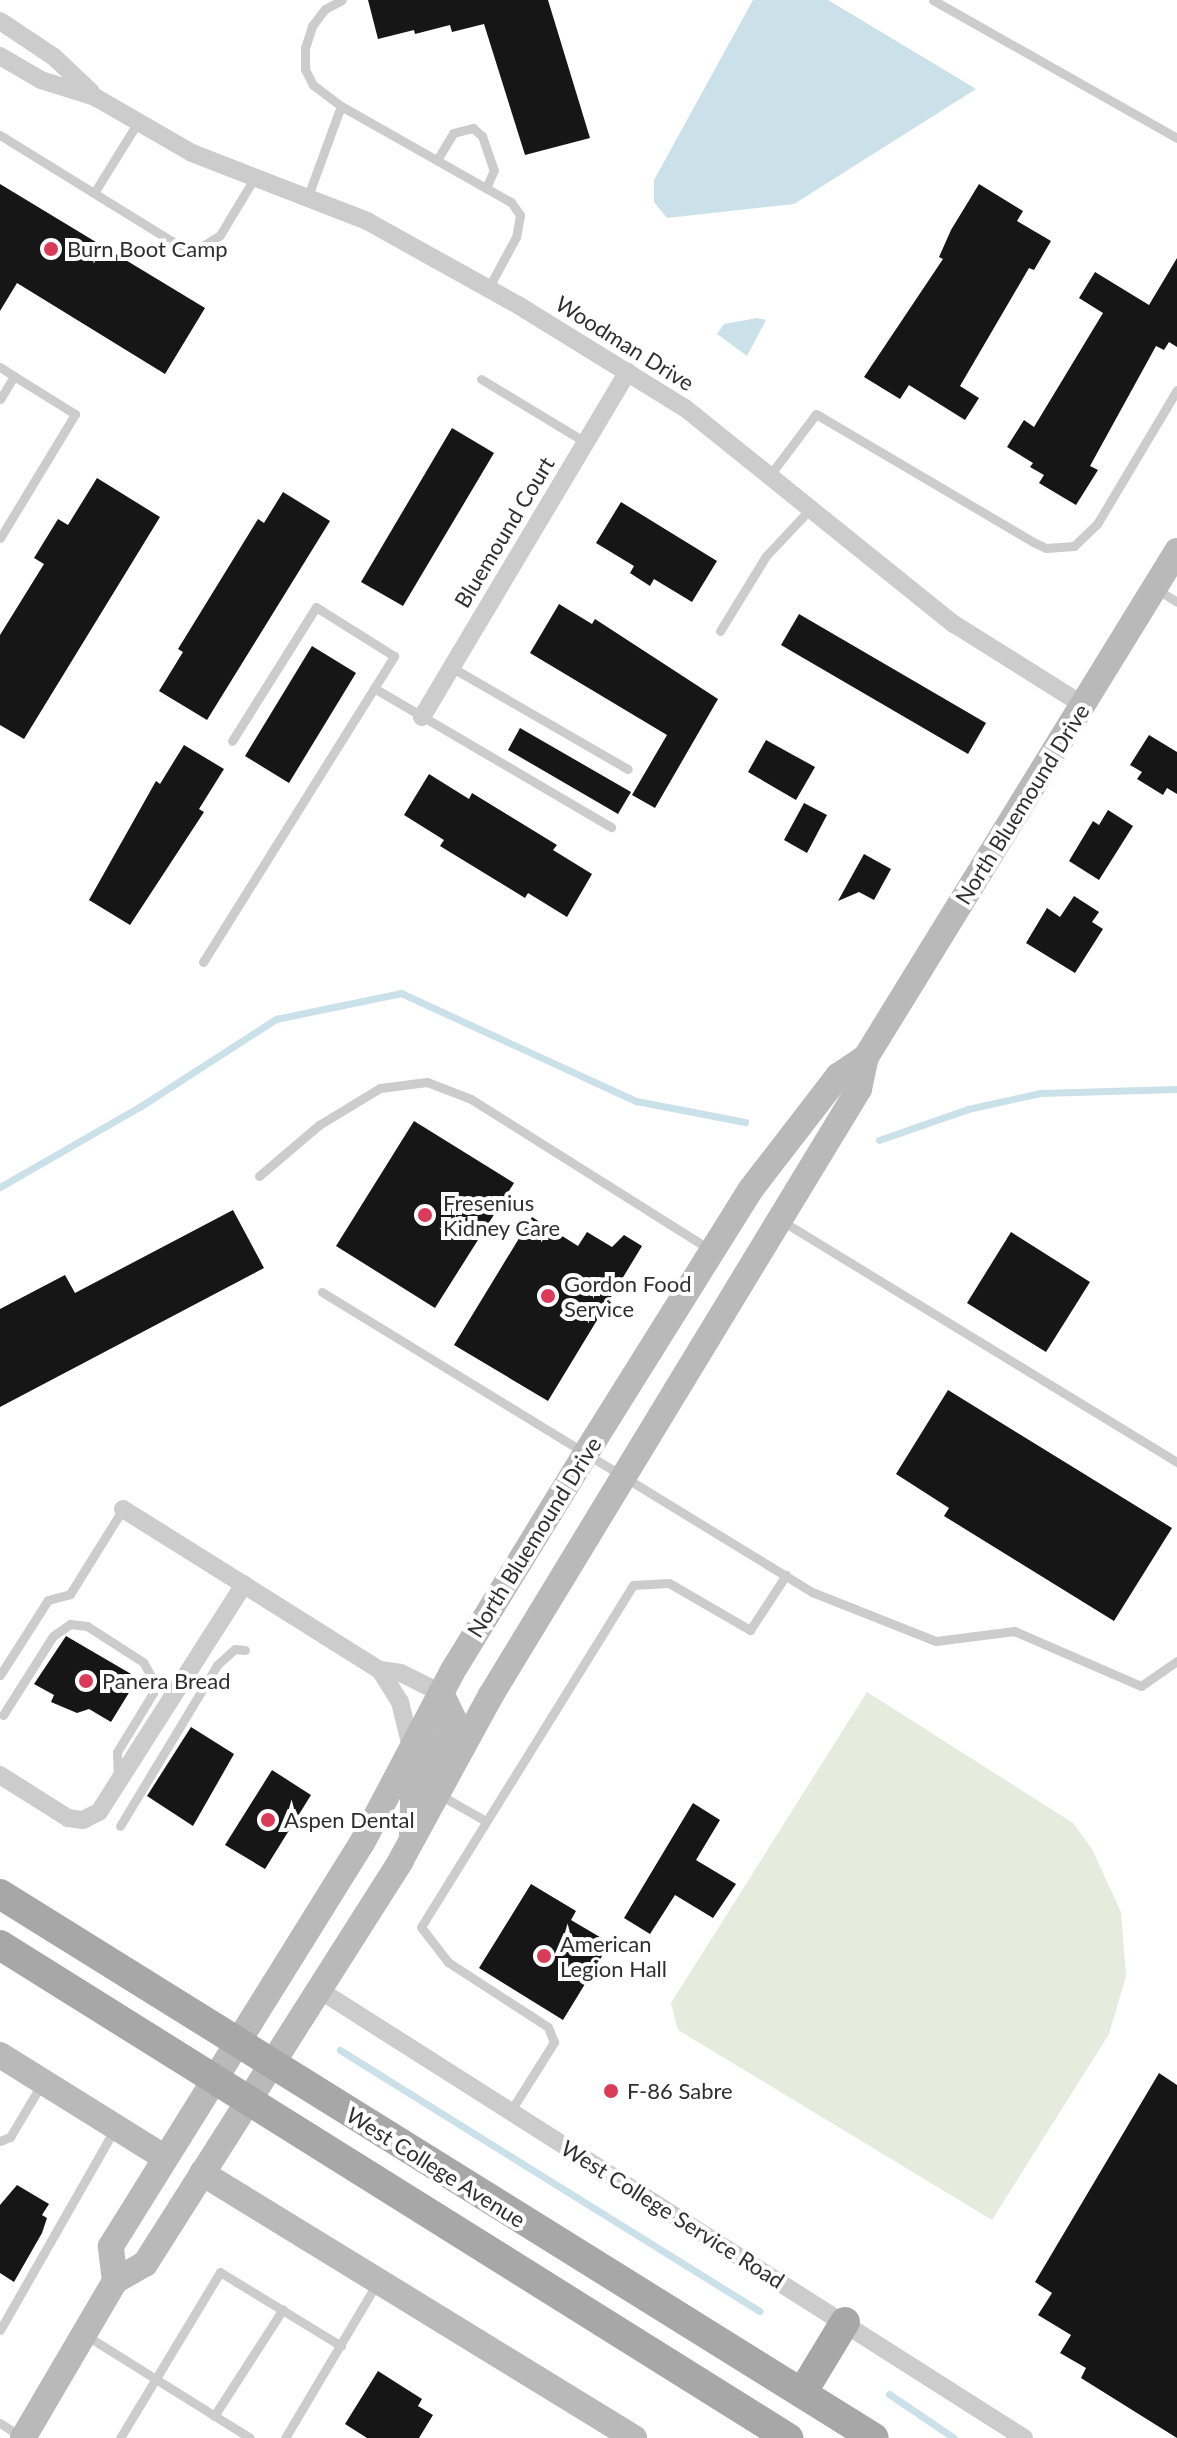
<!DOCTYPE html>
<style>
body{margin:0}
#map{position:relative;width:1177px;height:2438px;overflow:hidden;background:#fff;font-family:Lato,sans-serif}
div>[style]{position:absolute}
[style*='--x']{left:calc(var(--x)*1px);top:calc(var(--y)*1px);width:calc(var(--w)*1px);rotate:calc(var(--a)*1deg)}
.green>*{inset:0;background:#e6ebdd}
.water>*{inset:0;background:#cae1ea}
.stream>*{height:7px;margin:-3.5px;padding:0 3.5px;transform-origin:3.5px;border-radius:3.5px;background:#cae1ea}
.building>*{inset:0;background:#161616}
.lane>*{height:9px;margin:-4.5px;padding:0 4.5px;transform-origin:4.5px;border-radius:4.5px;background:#ccc}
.street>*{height:18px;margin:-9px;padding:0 9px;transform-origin:9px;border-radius:9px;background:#ccc}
.secondary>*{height:26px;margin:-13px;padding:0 13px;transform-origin:13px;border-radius:13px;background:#b9b9b9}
.primary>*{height:30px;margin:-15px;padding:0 15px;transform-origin:15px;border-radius:15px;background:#a7a7a7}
.dots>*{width:22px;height:22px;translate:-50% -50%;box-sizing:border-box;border:4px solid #fff;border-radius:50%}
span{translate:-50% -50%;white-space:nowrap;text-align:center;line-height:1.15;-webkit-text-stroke:8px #fff;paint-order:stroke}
.poi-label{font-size:22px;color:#2f2f2f}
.left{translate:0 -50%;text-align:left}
.street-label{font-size:22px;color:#2f2f2f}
</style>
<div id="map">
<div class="green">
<div style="clip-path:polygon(867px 1692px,1073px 1823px,1092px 1849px,1121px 1912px,1126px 1976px,1109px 2034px,992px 2220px,678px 2030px,671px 2003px)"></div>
</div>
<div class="water">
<div style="clip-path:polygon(753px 0,828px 0,976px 89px,794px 204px,667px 218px,654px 202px,654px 180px)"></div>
<div style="clip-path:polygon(757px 318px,766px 320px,747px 356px,717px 334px,724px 324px)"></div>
</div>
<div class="stream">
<div style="--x:879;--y:1140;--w:94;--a:-19.2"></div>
<div style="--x:968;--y:1109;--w:74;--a:-12.5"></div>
<div style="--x:1040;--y:1093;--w:137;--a:-1.7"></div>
<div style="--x:0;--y:1187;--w:163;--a:-29.9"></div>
<div style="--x:141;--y:1106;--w:161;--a:-32.8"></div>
<div style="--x:276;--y:1019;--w:128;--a:-11.7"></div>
<div style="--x:401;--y:993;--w:259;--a:24.7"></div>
<div style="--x:636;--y:1101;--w:111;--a:10.9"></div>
<div style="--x:340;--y:2050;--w:494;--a:31.9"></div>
<div style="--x:889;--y:2394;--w:78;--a:34.1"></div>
</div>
<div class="building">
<div style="clip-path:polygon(368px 0,548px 0,590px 138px,525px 155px,484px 24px,452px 32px,450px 25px,415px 34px,414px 30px,378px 39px)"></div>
<div style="clip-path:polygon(0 184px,205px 308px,165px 374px,17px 283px,0 311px)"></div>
<div style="clip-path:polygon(979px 184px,1023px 211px,1017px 221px,1051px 241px,1034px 270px,1029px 268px,960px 386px,979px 398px,965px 420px,909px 385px,900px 399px,864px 377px,943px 259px,939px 257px,951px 230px)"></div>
<div style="clip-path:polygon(1177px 258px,1177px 347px,1169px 342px,1164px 350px,1156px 346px,1090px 466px,1098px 470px,1076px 505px,1039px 483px,1044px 475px,1030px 467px,1033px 463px,1007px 447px,1024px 420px,1034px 427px,1103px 313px,1079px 298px,1095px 272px,1149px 305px)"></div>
<div style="clip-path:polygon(452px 428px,494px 453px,403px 606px,361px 582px)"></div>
<div style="clip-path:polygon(97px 478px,160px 517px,24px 739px,0 725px,0 635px,44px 564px,34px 558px,58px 519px,68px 525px)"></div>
<div style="clip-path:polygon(283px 492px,330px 521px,207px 720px,159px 691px,183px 652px,178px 649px,258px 519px,264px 523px)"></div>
<div style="clip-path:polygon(621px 502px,717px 561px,692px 602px,654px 579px,650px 586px,630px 573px,634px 566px,596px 543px)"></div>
<div style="clip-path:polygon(559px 604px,592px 624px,595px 619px,718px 699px,655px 808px,632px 795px,667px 735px,530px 653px)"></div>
<div style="clip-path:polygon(799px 614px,986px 723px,968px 754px,781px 645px)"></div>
<div style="clip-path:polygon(312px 646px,356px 673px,289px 783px,245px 756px)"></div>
<div style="clip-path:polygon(520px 728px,631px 792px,618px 814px,508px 750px)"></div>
<div style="clip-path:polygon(1149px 735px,1177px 752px,1177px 794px,1167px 788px,1163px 795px,1137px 779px,1142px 772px,1130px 765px)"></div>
<div style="clip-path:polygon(766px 740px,815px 767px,796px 800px,748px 772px)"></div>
<div style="clip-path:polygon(184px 745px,224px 769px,199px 809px,204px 812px,130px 925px,89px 900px,156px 781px,160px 784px)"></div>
<div style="clip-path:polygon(429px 774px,469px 799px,472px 793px,557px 845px,553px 850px,592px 874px,567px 917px,528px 893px,525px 898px,440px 846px,444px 840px,404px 815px)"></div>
<div style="clip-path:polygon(804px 803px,827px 815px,807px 853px,784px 840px)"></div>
<div style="clip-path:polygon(1108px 810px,1133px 826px,1099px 880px,1069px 861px,1093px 821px,1099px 825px)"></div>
<div style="clip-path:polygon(864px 854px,891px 869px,874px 900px,859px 892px,838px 901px)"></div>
<div style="clip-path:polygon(1074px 896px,1099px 912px,1092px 922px,1103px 929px,1075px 973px,1026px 943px,1047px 908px,1060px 917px)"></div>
<div style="clip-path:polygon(414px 1121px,514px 1183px,435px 1308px,336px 1246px)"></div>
<div style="clip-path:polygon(233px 1210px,264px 1268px,0 1407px,0 1309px,65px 1275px,75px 1293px)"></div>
<div style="clip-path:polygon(532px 1217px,578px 1246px,587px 1232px,612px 1247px,624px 1235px,642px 1246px,548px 1401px,454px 1345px)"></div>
<div style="clip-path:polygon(1011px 1232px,1090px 1282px,1046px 1352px,967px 1303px)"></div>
<div style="clip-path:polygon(948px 1390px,1172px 1528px,1114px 1621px,944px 1516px,949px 1508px,896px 1474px)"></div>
<div style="clip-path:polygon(66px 1636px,138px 1678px,111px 1722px,89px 1709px,77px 1713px,51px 1702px,54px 1695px,34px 1684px)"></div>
<div style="clip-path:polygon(191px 1727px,234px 1754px,193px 1826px,147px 1796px)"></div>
<div style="clip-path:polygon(272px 1770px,311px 1795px,265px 1869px,225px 1845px)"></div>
<div style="clip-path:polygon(693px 1803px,720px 1820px,696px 1860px,736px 1884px,713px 1918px,675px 1895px,650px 1934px,624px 1918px)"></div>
<div style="clip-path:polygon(531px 1884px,576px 1911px,571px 1920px,610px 1943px,563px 2020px,479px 1968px)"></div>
<div style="clip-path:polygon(1159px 2073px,1177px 2085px,1177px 2438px,1081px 2378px,1086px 2368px,1060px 2353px,1071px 2335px,1038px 2315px,1052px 2293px,1035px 2282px)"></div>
<div style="clip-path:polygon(17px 2185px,49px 2204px,42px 2215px,47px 2218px,42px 2233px,14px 2282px,0 2273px,0 2205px)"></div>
<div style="clip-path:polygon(378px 2371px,422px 2399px,418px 2406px,433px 2415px,419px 2438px,367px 2438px,345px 2424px)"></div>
</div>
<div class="lane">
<div style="--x:933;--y:0;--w:280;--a:29.5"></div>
<div style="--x:341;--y:106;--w:35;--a:-143"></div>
<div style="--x:313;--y:85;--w:18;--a:-117"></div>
<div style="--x:305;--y:69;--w:21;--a:-90"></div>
<div style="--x:305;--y:48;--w:23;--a:-72"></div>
<div style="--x:312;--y:26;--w:21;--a:-53"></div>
<div style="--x:325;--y:9;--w:19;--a:-28"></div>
<div style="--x:0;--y:135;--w:209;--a:31.7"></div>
<div style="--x:178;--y:245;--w:23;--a:5"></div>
<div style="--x:201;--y:247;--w:22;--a:-32"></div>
<div style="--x:220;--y:235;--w:68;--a:-58.9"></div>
<div style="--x:437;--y:160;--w:31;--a:-59"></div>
<div style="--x:453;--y:133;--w:21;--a:-14"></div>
<div style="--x:473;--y:128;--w:12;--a:42"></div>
<div style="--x:482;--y:136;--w:36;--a:71"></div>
<div style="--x:494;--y:170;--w:20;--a:114"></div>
<div style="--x:94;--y:193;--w:84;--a:-58.2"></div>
<div style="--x:308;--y:196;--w:96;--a:-69.9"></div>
<div style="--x:341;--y:106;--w:195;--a:29.5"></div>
<div style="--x:511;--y:202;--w:16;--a:55"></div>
<div style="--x:520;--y:215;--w:22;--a:100"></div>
<div style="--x:516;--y:237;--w:57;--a:118.4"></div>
<div style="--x:0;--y:367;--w:17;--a:33"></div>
<div style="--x:14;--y:376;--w:27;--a:121"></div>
<div style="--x:481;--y:379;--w:122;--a:31.2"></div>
<div style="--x:770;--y:475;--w:76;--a:-53"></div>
<div style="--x:816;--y:414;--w:252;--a:30.5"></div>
<div style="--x:1033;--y:542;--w:14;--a:25"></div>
<div style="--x:1046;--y:548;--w:28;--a:-4"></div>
<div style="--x:1074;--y:546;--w:32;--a:-44"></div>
<div style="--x:1097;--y:524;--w:156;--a:-59.2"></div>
<div style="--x:0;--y:538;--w:145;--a:-58.8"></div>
<div style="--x:75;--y:414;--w:72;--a:-148.1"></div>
<div style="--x:1158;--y:590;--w:22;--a:32"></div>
<div style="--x:720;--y:631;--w:88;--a:-58.5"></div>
<div style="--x:766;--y:556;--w:66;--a:-46.8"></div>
<div style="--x:451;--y:667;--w:204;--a:30"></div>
<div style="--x:374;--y:688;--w:275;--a:30.4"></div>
<div style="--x:203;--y:962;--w:361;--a:-58"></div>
<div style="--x:394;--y:656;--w:92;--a:-147.9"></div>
<div style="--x:316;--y:607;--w:158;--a:122.1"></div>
<div style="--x:259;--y:1176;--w:79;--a:-40.4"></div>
<div style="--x:319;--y:1125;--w:71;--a:-31.2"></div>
<div style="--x:380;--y:1088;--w:47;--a:-7.3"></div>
<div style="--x:427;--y:1082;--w:47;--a:21.1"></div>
<div style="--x:471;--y:1099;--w:284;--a:32.2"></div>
<div style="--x:782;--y:1221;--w:463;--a:31.4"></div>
<div style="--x:322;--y:1292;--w:575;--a:31.48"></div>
<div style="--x:812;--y:1592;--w:133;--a:21.6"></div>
<div style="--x:936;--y:1641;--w:79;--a:-7.3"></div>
<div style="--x:1014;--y:1631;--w:138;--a:23.4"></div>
<div style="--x:1141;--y:1686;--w:44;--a:-34.8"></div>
<div style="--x:0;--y:1675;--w:89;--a:-57.4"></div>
<div style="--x:48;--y:1600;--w:23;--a:-15"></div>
<div style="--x:70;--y:1594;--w:100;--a:-58.1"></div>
<div style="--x:3;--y:1715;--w:93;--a:-57.7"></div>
<div style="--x:53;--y:1636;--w:21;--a:-35"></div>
<div style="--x:70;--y:1624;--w:17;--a:7"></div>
<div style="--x:87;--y:1626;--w:67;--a:32.7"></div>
<div style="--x:143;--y:1662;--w:20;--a:60"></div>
<div style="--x:153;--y:1679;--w:14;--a:90"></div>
<div style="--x:153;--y:1693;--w:69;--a:121.4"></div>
<div style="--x:117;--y:1752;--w:26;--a:88"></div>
<div style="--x:440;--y:1795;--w:53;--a:29.5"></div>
<div style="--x:120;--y:1826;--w:188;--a:-58.9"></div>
<div style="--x:217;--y:1665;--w:24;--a:-42"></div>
<div style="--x:235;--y:1649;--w:10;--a:6"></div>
<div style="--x:510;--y:2112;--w:83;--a:-57.8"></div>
<div style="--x:554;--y:2042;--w:16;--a:-112"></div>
<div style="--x:548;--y:2027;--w:119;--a:-147"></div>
<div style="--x:448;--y:1962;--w:44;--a:-127.6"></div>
<div style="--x:421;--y:1927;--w:402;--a:-58.2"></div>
<div style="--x:633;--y:1585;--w:36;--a:-3"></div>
<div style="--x:669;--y:1583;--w:94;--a:30.1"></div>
<div style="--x:750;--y:1630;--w:66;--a:-56.8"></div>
<div style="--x:0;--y:2141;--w:11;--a:-22"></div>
<div style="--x:10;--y:2137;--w:61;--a:-59.2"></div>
<div style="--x:0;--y:2330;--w:232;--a:-60.3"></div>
<div style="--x:87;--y:2336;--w:192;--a:32"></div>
<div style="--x:214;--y:2416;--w:127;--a:-57.2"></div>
<div style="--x:0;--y:2423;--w:24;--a:33"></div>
<div style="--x:120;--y:2438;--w:194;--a:-58.9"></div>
<div style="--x:220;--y:2272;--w:142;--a:31.4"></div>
<div style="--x:285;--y:2438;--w:180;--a:-59.3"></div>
</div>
<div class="street">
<div style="--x:0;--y:21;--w:65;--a:33.7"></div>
<div style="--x:54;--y:57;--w:51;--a:43.4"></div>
<div style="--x:0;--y:56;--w:48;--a:30.3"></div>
<div style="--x:41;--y:80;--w:57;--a:17.5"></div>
<div style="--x:95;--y:97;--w:112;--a:30"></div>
<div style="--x:192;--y:153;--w:188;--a:21.2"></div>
<div style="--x:367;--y:221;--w:173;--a:29.1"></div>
<div style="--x:518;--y:305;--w:196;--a:31.7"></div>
<div style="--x:685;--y:408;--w:345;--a:38.8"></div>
<div style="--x:954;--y:624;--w:152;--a:32.1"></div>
<div style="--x:422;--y:717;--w:402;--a:-59.2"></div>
<div style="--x:123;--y:1509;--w:303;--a:32.1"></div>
<div style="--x:380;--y:1670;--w:21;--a:8"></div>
<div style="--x:401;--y:1673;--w:45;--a:26.6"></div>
<div style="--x:380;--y:1670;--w:38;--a:58"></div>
<div style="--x:400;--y:1702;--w:46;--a:76.3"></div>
<div style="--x:0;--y:1775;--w:80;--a:32.3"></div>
<div style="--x:68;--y:1818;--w:15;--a:8"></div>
<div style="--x:83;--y:1820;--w:18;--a:-27"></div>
<div style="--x:99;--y:1812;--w:270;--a:-57.5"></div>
<div style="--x:321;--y:1991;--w:833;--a:32.45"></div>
</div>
<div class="secondary">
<div style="--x:412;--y:1834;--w:35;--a:-88"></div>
<div style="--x:413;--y:1799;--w:88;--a:-61.4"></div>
<div style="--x:455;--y:1722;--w:32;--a:-116"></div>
<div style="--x:0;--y:2055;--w:193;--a:31.9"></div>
<div style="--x:202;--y:2173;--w:507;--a:31.53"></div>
<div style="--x:115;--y:2281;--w:35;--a:-97"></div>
<div style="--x:111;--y:2246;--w:475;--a:-58.1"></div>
<div style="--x:362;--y:1843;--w:193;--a:-62.2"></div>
<div style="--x:452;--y:1672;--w:257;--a:-58.5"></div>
<div style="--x:586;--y:1453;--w:311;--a:-58"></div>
<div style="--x:751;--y:1189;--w:143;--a:-52.4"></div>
<div style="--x:838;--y:1076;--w:34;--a:-34"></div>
<div style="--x:23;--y:2438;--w:182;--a:-59.6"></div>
<div style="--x:115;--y:2281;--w:34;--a:-30"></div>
<div style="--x:145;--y:2264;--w:478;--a:-57.6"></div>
<div style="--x:401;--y:1860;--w:188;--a:-61.4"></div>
<div style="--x:491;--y:1695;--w:709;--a:-58.73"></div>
<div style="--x:859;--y:1089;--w:33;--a:-78"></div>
<div style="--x:866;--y:1057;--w:594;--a:-58.42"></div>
</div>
<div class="primary">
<div style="--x:0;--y:1894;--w:1029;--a:31.9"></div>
<div style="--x:0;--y:1945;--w:930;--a:32.03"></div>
<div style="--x:802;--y:2393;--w:83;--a:-58.8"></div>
</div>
<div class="dots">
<div style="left:51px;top:249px;background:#db3b58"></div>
<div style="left:425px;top:1215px;background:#db3b58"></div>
<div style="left:548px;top:1296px;background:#db3b58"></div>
<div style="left:86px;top:1681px;background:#db3b58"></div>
<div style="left:268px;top:1820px;background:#db3b58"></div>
<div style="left:544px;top:1956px;background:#db3b58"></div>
<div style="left:611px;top:2091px;background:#db3b58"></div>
</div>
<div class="poi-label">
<span class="left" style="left:67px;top:249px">Burn Boot Camp</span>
<span class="left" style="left:443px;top:1215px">Fresenius<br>Kidney Care</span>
<span class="left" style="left:564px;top:1296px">Gordon Food<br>Service</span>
<span class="left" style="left:102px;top:1681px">Panera Bread</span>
<span class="left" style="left:284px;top:1820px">Aspen Dental</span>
<span class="left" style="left:560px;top:1956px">American<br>Legion Hall</span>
<span class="left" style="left:627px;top:2091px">F-86 Sabre</span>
</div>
<div class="street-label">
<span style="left:625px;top:343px;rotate:32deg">Woodman Drive</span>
<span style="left:504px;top:532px;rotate:-59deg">Bluemound Court</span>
<span style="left:1022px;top:804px;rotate:-58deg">North Bluemound Drive</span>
<span style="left:534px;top:1537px;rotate:-58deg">North Bluemound Drive</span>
<span style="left:436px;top:2167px;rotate:32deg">West College Avenue</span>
<span style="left:673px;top:2214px;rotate:32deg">West College Service Road</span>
</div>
</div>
